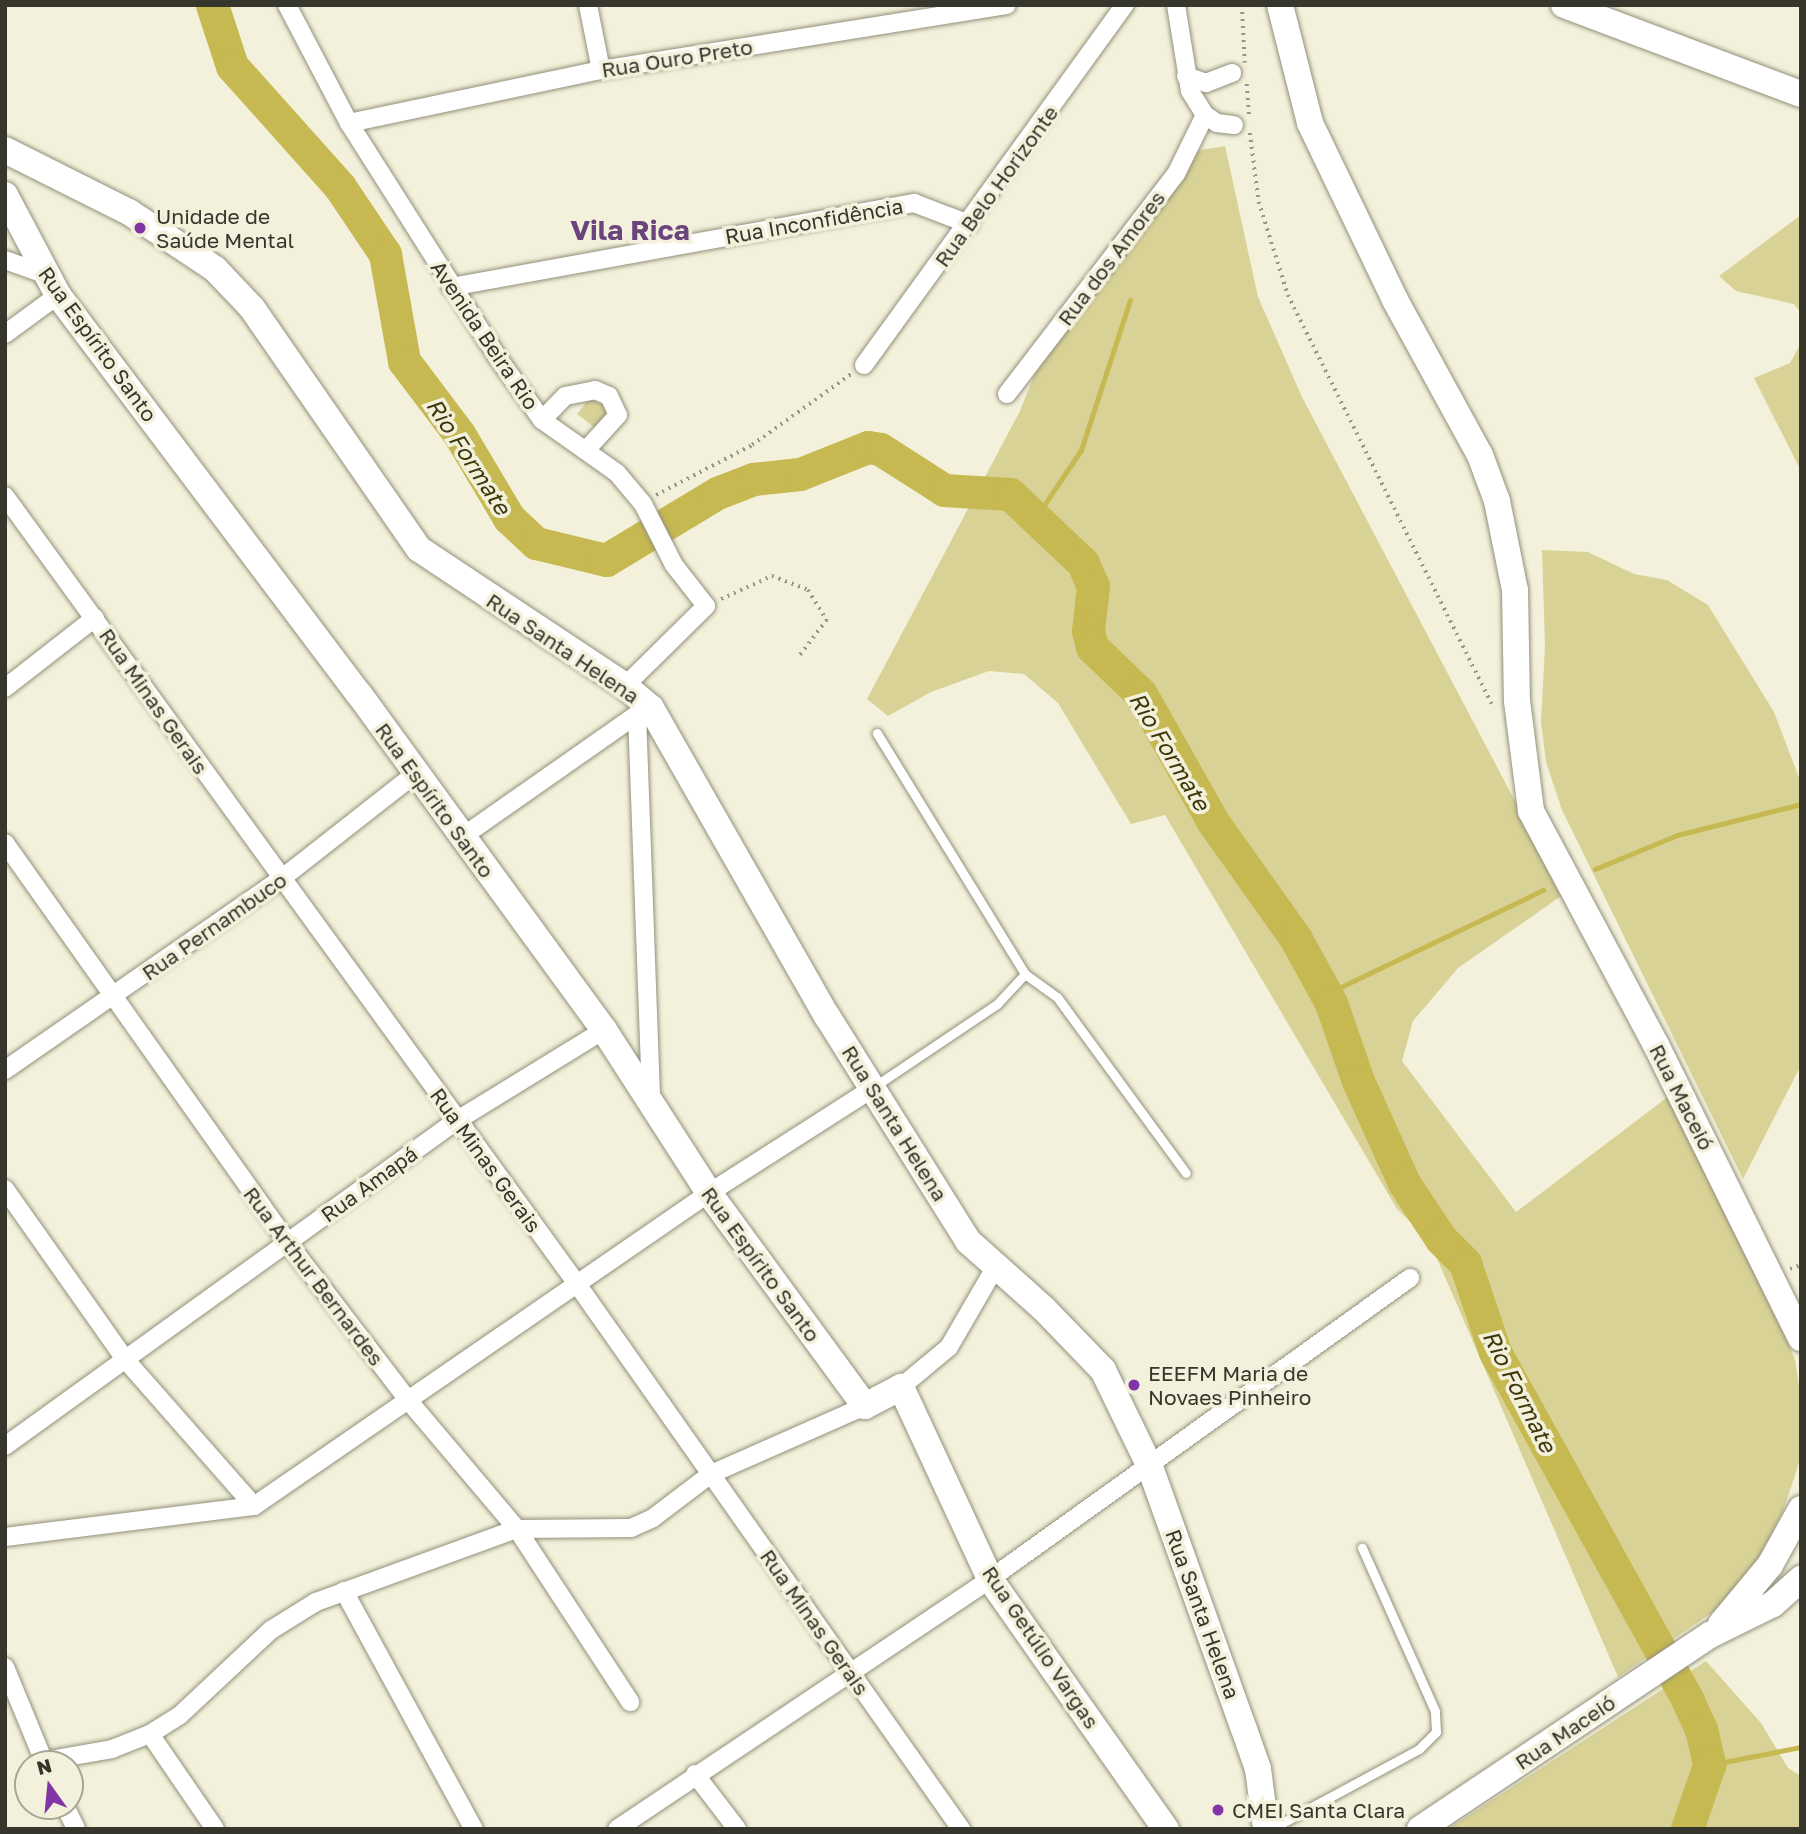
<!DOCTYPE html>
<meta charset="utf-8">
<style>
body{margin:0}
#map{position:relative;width:1806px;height:1834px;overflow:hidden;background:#f3f1db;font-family:"Golos Text",sans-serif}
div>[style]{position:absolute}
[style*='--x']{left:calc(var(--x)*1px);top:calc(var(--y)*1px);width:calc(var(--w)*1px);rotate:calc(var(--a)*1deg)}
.green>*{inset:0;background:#d9d297}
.stream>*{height:5px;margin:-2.5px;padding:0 2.5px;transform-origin:2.5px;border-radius:2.5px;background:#c6b951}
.river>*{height:33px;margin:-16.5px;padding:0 16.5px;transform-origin:16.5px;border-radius:16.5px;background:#c6b951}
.path>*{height:3.5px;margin-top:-1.75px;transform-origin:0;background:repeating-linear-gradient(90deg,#989686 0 2px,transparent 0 7px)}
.roads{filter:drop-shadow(0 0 2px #92907b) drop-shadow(0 0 2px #92907b)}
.lane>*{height:9px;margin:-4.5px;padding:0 4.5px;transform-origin:4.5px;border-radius:4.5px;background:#fff}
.street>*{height:18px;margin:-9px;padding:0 9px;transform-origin:9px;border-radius:9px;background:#fff}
.secondary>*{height:26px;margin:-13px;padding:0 13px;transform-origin:13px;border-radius:13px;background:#fff}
.dots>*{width:19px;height:19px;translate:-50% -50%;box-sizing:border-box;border:4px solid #f3f1db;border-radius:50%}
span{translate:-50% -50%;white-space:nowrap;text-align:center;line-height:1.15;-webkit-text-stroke:7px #f3f1db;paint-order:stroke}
.street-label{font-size:21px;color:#37362d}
.poi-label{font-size:21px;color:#37362d}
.left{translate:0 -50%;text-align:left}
.water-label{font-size:23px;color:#3e380c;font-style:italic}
.district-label{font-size:28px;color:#69447d;font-weight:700}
.frame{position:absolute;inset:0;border:7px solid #37362d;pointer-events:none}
.north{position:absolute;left:14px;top:1750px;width:70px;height:70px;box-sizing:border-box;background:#f3f1db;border:2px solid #a8a695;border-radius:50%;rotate:345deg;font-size:19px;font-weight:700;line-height:28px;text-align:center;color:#37362d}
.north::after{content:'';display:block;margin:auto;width:24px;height:32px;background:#8135a7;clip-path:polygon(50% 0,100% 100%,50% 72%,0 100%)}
</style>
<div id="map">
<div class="green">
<div style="clip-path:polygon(1225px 146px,1258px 297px,1302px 397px,1564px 894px,1458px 968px,1413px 1021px,1402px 1061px,1516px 1212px,1669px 1096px,1776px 1310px,1795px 1360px,1801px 1398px,1799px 1463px,1783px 1511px,1754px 1570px,1717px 1609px,1618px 1677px,1429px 1240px,1397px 1209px,1165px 815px,1131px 824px,1058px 703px,1024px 674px,989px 671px,931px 692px,888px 716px,867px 699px,1020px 411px,1053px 328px,1195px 151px)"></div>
<div style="clip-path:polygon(1801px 215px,1801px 313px,1794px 304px,1736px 291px,1719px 276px)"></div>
<div style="clip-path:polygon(1801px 343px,1801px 471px,1754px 378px,1790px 363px)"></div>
<div style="clip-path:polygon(589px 399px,606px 406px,609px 416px,598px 430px,577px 414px)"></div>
<div style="clip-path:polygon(1542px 550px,1588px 552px,1634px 574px,1667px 580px,1708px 605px,1774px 712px,1801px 783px,1801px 1065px,1743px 1179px,1562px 810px,1546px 762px,1541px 722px,1545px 647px)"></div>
<div style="clip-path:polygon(1706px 1661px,1761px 1723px,1788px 1768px,1801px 1776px,1801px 1829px,1448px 1829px)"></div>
</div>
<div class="stream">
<div style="--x:1036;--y:517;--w:81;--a:-56.1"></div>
<div style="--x:1081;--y:450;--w:158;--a:-71.9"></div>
<div style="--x:1595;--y:869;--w:89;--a:-22.5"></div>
<div style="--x:1677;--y:835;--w:128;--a:-14"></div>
<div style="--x:1326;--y:994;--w:241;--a:-25.6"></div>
<div style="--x:1709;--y:1765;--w:94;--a:-11.1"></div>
</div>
<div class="river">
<div style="--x:212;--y:5;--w:64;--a:71.8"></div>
<div style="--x:232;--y:66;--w:162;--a:48.2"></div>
<div style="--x:340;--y:187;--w:81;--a:56.1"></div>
<div style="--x:385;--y:254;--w:109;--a:79.9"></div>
<div style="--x:404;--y:361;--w:91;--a:53"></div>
<div style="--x:459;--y:434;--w:98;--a:59.2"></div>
<div style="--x:509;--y:518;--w:37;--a:43"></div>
<div style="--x:536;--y:543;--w:72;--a:13.7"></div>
<div style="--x:606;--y:560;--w:130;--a:-31.1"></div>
<div style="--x:717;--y:493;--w:39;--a:-21"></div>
<div style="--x:753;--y:479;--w:47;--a:-6.1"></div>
<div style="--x:800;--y:474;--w:73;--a:-21.7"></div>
<div style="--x:868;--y:447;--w:12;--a:9"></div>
<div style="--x:880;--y:449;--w:76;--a:32.6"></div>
<div style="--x:944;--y:490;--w:66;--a:3.5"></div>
<div style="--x:1010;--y:494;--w:100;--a:43.4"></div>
<div style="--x:1083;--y:563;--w:25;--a:67"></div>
<div style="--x:1093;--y:586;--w:45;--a:96.3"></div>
<div style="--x:1088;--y:631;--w:16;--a:76"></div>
<div style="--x:1092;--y:647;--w:68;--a:43.8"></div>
<div style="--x:1141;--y:694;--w:147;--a:60.6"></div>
<div style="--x:1213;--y:822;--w:143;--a:54.6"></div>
<div style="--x:1296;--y:939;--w:73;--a:61.3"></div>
<div style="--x:1331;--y:1003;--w:83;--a:70.9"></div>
<div style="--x:1358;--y:1081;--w:112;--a:65.7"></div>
<div style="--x:1404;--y:1183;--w:67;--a:56.5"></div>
<div style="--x:1441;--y:1239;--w:34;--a:45"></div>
<div style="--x:1465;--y:1263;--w:94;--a:71.4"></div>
<div style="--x:1495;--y:1352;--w:397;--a:61"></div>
<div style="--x:1687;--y:1699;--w:33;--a:65"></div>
<div style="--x:1701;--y:1729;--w:37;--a:77"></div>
<div style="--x:1709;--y:1765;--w:68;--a:109"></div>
</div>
<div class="path">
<div style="--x:1242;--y:5;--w:58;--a:87"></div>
<div style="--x:1247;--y:84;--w:31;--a:86"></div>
<div style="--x:1250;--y:133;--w:70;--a:82.6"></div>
<div style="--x:1259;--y:202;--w:97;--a:72.7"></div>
<div style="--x:1288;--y:295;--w:462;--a:63.5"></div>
<div style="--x:656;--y:495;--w:108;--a:-27.5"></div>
<div style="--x:752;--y:445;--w:122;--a:-35.6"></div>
<div style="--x:721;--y:599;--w:56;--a:-24.3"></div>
<div style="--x:772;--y:576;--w:39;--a:21"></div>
<div style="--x:808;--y:590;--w:36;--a:58"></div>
<div style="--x:827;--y:620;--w:48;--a:127.3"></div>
<div style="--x:1790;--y:1269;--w:12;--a:-20"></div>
</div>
<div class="roads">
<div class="lane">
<div style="--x:1025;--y:974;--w:39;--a:36"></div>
<div style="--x:1057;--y:997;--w:218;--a:53.8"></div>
<div style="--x:875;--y:1086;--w:147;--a:-33.9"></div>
<div style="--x:997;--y:1004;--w:41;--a:-47"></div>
<div style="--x:1025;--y:974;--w:283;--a:-121.6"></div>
<div style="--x:1271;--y:1829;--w:168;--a:-28.4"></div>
<div style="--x:1419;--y:1749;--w:24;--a:-45"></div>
<div style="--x:1436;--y:1732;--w:21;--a:-93"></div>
<div style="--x:1435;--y:1711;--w:179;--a:-114.1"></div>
</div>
<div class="street">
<div style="--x:287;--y:5;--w:133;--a:62.3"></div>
<div style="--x:349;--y:123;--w:278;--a:57.6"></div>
<div style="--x:498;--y:358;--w:76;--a:54.6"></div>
<div style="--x:542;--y:420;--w:92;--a:35.2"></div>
<div style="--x:617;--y:473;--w:40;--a:50"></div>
<div style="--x:643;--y:504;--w:68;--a:63.1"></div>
<div style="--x:674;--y:565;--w:52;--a:52"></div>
<div style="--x:706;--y:606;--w:114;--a:135.4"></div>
<div style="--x:588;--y:5;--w:66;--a:78.7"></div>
<div style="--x:1176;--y:5;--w:87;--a:80.8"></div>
<div style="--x:1190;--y:91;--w:28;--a:58"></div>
<div style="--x:1205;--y:115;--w:14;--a:34"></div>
<div style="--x:1217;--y:123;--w:17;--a:7"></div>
<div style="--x:1186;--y:76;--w:21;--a:19"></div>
<div style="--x:1206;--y:83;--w:28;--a:-21"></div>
<div style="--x:349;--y:123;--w:258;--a:-11.9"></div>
<div style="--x:601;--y:70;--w:411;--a:-9.1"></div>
<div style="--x:5;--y:260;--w:41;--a:19.7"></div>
<div style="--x:451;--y:287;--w:471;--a:-10.3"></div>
<div style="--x:914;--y:203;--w:59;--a:20.9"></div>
<div style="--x:5;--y:334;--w:66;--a:-36.3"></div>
<div style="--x:864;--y:365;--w:445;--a:-54.1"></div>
<div style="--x:1007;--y:394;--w:277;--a:-52.5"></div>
<div style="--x:1176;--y:174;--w:66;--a:-63.8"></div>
<div style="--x:542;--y:420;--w:33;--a:-46"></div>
<div style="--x:565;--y:396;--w:31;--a:-11"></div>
<div style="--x:595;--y:390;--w:15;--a:23"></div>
<div style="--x:609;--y:396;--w:21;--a:65"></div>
<div style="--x:618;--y:415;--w:47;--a:132.4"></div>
<div style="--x:5;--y:496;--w:974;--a:54.02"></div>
<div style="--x:577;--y:1284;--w:667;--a:54.83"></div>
<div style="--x:5;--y:688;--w:114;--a:-37.9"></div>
<div style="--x:637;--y:714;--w:386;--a:87.9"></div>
<div style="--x:462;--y:837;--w:223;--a:-35"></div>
<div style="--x:5;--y:843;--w:490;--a:54.7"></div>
<div style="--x:288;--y:1243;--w:198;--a:52.6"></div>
<div style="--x:408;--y:1400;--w:169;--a:49.8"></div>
<div style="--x:517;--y:1529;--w:207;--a:56.8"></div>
<div style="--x:5;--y:1070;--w:336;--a:-34.7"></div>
<div style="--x:281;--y:879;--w:172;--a:-38.1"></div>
<div style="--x:5;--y:1189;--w:207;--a:54.8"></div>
<div style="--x:124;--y:1358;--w:197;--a:48.7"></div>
<div style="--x:901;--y:1387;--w:62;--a:-39.8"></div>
<div style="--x:949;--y:1347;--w:94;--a:-59.9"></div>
<div style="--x:5;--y:1446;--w:556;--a:-35.78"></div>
<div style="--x:456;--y:1121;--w:174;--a:-31.6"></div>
<div style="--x:5;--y:1537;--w:251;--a:-7.1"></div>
<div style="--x:254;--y:1506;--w:552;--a:-34.52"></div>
<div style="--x:709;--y:1193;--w:195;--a:-32.6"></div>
<div style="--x:344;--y:1591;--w:271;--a:61.4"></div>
<div style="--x:5;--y:1667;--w:105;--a:67.6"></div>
<div style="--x:150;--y:1734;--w:115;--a:55.6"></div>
<div style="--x:44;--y:1761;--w:69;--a:-10"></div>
<div style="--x:112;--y:1749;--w:41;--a:-21.5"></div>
<div style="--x:150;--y:1734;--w:34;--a:-32"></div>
<div style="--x:179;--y:1716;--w:126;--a:-43.1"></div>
<div style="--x:271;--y:1630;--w:53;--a:-31.9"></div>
<div style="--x:316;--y:1602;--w:214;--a:-20"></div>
<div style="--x:517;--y:1529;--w:114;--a:-0.5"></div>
<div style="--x:631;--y:1528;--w:24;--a:-24"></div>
<div style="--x:653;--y:1518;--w:73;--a:-37.2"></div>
<div style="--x:711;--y:1474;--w:168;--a:-23.8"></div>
<div style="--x:695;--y:1774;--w:69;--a:52.6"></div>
<div style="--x:65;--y:1806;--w:25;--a:64"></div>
<div style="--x:617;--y:1829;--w:449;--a:-33.8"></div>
<div style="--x:990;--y:1579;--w:517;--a:-35.63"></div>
</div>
<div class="secondary">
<div style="--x:1280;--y:5;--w:122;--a:75.7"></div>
<div style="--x:1310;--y:123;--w:196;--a:64.3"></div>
<div style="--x:1395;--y:300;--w:177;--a:61.3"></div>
<div style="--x:1480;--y:455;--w:49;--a:69.7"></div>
<div style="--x:1497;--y:501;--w:91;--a:78.6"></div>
<div style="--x:1515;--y:590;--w:111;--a:89"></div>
<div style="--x:1517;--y:701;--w:111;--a:82.7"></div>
<div style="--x:1531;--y:811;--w:265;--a:61.9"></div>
<div style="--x:1656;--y:1045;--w:327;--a:63.7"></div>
<div style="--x:1564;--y:5;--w:253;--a:20.6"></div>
<div style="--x:5;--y:150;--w:139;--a:26.6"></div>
<div style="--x:129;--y:212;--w:103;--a:33.5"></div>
<div style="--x:215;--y:269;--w:54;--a:46.5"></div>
<div style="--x:252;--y:308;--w:293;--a:55.3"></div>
<div style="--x:419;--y:549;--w:247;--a:33.6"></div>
<div style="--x:625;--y:686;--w:34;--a:40"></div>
<div style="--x:651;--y:708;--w:355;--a:60.3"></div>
<div style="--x:827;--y:1016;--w:266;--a:57.9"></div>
<div style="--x:968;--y:1241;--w:102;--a:41.8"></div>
<div style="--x:1044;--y:1309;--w:85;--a:46"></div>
<div style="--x:1103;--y:1370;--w:108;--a:64.1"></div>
<div style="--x:1150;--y:1467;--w:278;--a:70.3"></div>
<div style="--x:1244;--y:1729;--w:42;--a:70.7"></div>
<div style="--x:1258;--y:1769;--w:61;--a:82.4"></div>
<div style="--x:5;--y:195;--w:113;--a:62.1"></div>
<div style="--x:58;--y:295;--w:500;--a:53"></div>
<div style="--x:359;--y:694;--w:416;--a:53.9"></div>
<div style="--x:604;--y:1030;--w:194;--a:57.2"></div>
<div style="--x:709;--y:1193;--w:264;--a:53.8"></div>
<div style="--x:865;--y:1406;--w:41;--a:-27.8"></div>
<div style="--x:901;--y:1387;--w:212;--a:65.1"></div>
<div style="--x:990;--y:1579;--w:306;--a:54.9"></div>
<div style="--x:1721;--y:1624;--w:77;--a:-50.3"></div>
<div style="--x:1770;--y:1565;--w:64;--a:-61"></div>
<div style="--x:1420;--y:1829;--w:349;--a:-33.8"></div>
<div style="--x:1710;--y:1635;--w:70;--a:-26.2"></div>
<div style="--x:1773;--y:1604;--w:38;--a:-42"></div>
</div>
</div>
<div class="dots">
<div style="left:140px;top:228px;background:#8135a7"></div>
<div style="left:1134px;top:1385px;background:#8135a7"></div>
<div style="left:1218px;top:1810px;background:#8135a7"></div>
</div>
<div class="street-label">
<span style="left:677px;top:58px;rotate:-9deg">Rua Ouro Preto</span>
<span style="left:996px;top:186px;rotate:-54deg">Rua Belo Horizonte</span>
<span style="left:814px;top:221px;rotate:-10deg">Rua Inconfidência</span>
<span style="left:1111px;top:258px;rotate:-53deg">Rua dos Amores</span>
<span style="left:485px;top:335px;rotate:56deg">Avenida Beira Rio</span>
<span style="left:98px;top:344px;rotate:54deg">Rua Espírito Santo</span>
<span style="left:563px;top:648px;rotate:34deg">Rua Santa Helena</span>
<span style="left:154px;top:701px;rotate:55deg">Rua Minas Gerais</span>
<span style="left:435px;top:800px;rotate:54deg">Rua Espírito Santo</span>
<span style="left:214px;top:926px;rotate:-35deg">Rua Pernambuco</span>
<span style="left:1682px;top:1097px;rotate:63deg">Rua Maceió</span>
<span style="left:895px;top:1123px;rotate:58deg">Rua Santa Helena</span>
<span style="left:486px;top:1160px;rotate:54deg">Rua Minas Gerais</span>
<span style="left:369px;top:1184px;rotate:-36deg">Rua Amapá</span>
<span style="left:761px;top:1264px;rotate:54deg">Rua Espírito Santo</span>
<span style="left:314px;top:1276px;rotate:53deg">Rua Arthur Bernardes</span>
<span style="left:1203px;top:1614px;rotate:70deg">Rua Santa Helena</span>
<span style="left:815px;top:1622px;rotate:55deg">Rua Minas Gerais</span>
<span style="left:1041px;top:1647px;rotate:56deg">Rua Getúlio Vargas</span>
<span style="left:1565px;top:1732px;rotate:-34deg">Rua Maceió</span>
</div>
<div class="poi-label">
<span class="left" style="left:156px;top:228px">Unidade de<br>Saúde Mental</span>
<span class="left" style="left:1148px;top:1385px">EEEFM Maria de<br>Novaes Pinheiro</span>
<span class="left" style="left:1232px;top:1810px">CMEI Santa Clara</span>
</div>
<div class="water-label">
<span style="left:469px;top:456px;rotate:57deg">Rio Formate</span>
<span style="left:1170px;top:751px;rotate:59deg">Rio Formate</span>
<span style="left:1520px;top:1391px;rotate:63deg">Rio Formate</span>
</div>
<div class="district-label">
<span style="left:630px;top:230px">Vila Rica</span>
</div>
<div class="frame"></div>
<div class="north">N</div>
</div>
